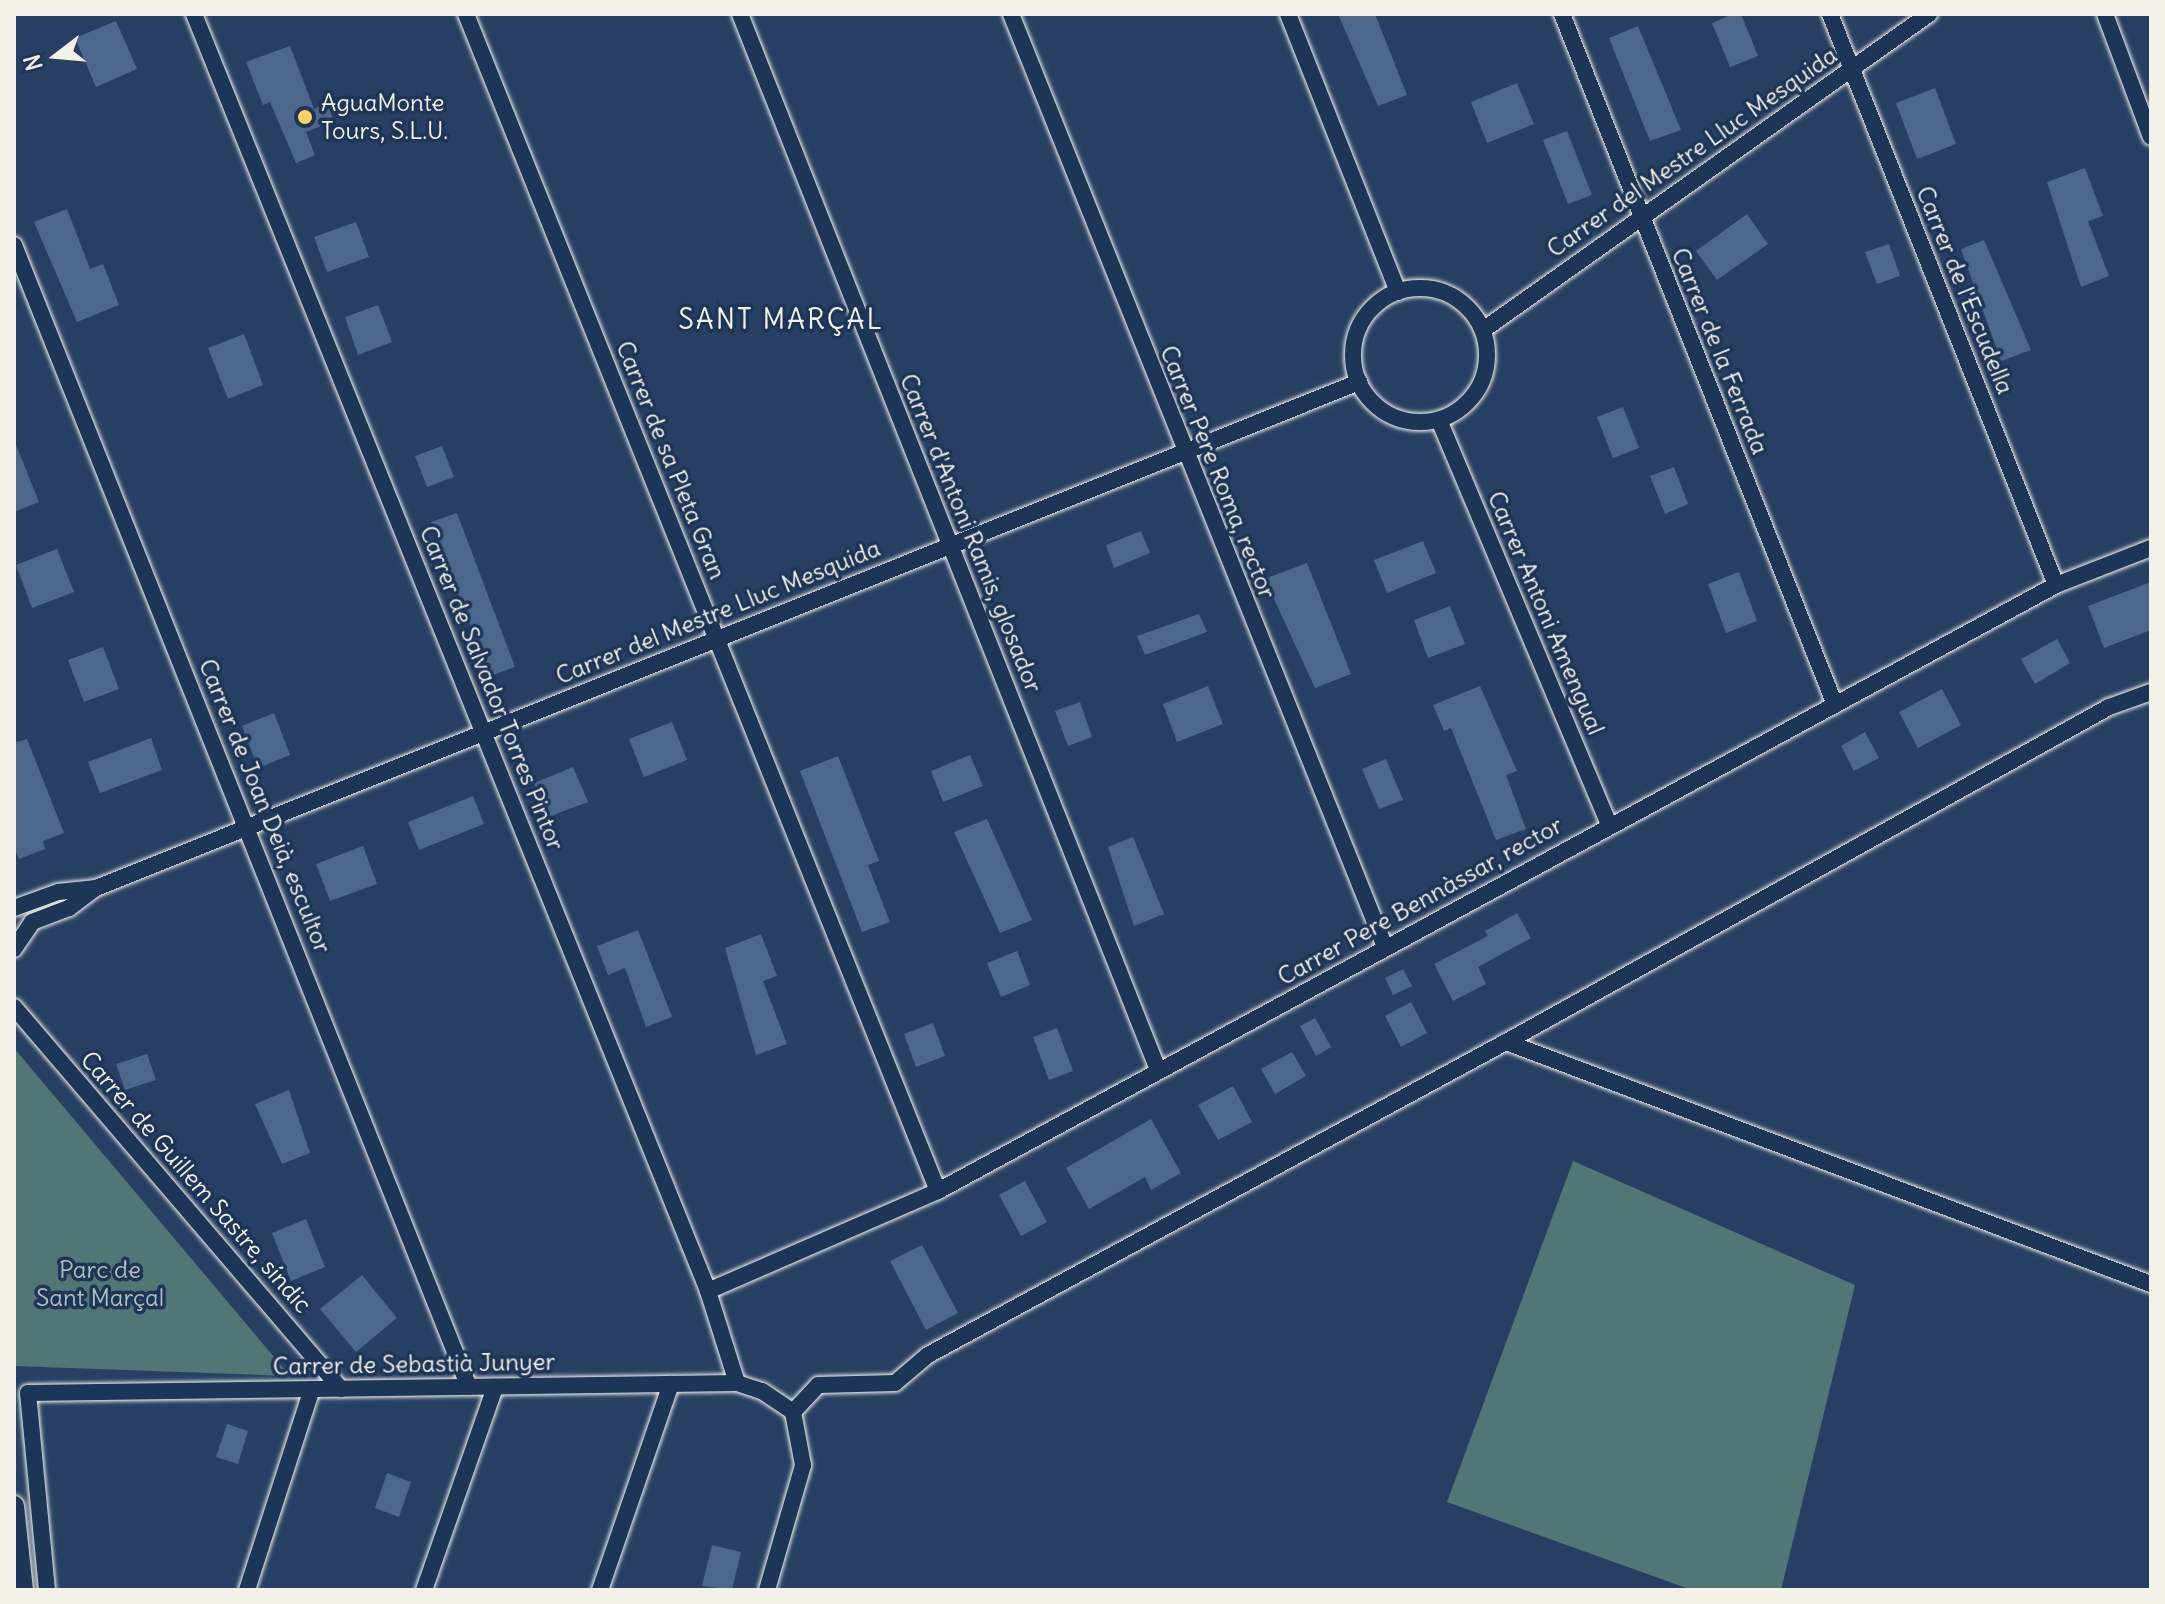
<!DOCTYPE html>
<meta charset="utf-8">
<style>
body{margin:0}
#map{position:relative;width:2165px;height:1604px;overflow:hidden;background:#273f62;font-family:Delius,sans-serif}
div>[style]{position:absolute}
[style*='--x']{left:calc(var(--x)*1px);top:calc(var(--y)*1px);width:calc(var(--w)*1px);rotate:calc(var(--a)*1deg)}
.green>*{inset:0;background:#527576}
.building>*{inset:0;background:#4d668c}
.roads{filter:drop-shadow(0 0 2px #f4f1e8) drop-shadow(0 0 2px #f4f1e8)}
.minor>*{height:16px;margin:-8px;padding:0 8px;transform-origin:8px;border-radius:8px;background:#1d3557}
.minor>.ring{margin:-8px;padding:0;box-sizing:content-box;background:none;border:16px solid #1d3557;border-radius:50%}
.tertiary>*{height:20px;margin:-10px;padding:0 10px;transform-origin:10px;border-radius:10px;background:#1d3557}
.dots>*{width:22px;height:22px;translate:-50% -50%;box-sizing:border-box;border:4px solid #1d3557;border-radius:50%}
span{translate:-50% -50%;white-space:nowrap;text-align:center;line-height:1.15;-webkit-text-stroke:7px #1d3557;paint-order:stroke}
.poi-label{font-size:24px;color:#f4f1e8}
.left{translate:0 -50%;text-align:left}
.street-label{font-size:24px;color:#f4f1e8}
.park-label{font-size:24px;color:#b3bfba}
.quarter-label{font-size:28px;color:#f4f1e8;letter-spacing:2px}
.frame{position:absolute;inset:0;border:16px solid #f4f1e8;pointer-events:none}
.north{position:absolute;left:16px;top:16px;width:80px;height:80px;-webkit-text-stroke:6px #1d3557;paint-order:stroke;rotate:254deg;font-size:22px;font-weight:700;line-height:32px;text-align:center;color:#f4f1e8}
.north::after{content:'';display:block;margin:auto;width:28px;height:36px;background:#f4f1e8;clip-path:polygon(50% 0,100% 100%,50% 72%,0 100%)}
</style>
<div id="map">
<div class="green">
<div style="clip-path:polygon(14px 1048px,290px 1376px,14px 1366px)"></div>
<div style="clip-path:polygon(1573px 1161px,1855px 1285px,1781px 1590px,1692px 1590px,1447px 1502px)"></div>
</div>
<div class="building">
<div style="clip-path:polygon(1338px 14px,1375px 14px,1407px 95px,1378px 106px)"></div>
<div style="clip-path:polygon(1733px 14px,1741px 14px,1758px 56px,1730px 67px,1712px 23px)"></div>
<div style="clip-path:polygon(116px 21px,137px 69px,96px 87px,75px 38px)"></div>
<div style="clip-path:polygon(1638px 26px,1681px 130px,1650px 141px,1609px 38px)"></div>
<div style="clip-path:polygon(290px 46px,314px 109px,327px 104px,334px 121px,306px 132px,315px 155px,296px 163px,270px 102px,263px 105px,246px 62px)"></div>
<div style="clip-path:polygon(1517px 83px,1534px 124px,1487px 143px,1471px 102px)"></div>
<div style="clip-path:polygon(1935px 88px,1956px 144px,1917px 159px,1896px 103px)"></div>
<div style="clip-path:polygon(1567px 131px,1592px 195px,1568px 204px,1543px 140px)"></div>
<div style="clip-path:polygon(2085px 168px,2103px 216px,2088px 221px,2109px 276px,2081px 287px,2047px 182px)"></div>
<div style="clip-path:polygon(67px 209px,90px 269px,103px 264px,119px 305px,77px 322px,34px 222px)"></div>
<div style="clip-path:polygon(1747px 214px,1768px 244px,1717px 280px,1696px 251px)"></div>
<div style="clip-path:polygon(356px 222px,369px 257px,327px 272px,314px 237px)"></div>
<div style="clip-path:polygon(1984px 240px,2031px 350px,2001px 361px,1961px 249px)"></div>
<div style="clip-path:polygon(1889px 244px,1900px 276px,1877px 284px,1865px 252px)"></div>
<div style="clip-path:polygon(378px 305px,392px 342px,358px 355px,345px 317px)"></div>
<div style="clip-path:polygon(244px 334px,263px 385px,228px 399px,208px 348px)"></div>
<div style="clip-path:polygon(1623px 407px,1639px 448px,1613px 458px,1597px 417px)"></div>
<div style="clip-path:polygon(14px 440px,39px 502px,14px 512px)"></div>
<div style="clip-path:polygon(442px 446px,454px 477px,427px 487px,415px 456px)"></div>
<div style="clip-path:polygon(1674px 467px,1688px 504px,1665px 514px,1650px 476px)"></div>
<div style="clip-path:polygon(457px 513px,515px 667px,490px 676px,431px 522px)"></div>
<div style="clip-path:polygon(1141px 531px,1150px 553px,1114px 568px,1106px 545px)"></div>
<div style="clip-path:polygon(1423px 541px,1436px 573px,1387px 593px,1374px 560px)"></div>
<div style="clip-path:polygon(57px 549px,74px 592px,32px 608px,16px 565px)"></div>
<div style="clip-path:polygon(1307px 563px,1351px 674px,1315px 688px,1265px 579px)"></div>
<div style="clip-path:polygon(1739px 572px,1757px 621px,1726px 633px,1708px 584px)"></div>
<div style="clip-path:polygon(2151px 582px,2151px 630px,2104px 648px,2088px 606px)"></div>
<div style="clip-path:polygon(1450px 606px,1465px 644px,1428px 658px,1414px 620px)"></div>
<div style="clip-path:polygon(1199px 614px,1207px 632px,1145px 655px,1137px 636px)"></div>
<div style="clip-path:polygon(2057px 639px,2070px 663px,2035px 684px,2021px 659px)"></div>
<div style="clip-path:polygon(103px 647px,119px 689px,84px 702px,68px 660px)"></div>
<div style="clip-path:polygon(1208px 686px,1223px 724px,1177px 742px,1163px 704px)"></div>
<div style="clip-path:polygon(1480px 686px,1517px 771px,1506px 775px,1526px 829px,1496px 840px,1451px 728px,1444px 731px,1433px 705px)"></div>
<div style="clip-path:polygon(1942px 689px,1961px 725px,1918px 748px,1899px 712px)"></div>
<div style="clip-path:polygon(1080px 702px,1092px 737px,1068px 746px,1055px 711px)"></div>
<div style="clip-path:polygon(274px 713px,290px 755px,258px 768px,242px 726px)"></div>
<div style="clip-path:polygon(672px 722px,687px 760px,644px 777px,629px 739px)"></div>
<div style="clip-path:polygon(1865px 732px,1879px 758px,1854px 771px,1841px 746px)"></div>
<div style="clip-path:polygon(151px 738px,162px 770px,100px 793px,88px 762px)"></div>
<div style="clip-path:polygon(27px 739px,64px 833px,43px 841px,45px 849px,19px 859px,14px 847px,14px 743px)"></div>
<div style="clip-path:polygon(970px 755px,983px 786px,943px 802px,931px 771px)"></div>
<div style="clip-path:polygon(838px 756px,879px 861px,868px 865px,890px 922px,862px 932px,800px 771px)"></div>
<div style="clip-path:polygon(1386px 759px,1403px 800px,1379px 809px,1362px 769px)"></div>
<div style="clip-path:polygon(573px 767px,588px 802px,548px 817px,534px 783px)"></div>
<div style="clip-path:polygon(473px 796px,484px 824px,419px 850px,408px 822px)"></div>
<div style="clip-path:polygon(987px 819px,1032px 920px,1000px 933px,954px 832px)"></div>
<div style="clip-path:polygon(1133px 837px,1164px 914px,1134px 926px,1108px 847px)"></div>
<div style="clip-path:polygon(363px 846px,377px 884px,330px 901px,316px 864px)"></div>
<div style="clip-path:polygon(1517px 913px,1531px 938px,1478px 967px,1486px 984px,1453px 1001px,1434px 964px,1488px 936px,1485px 931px)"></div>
<div style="clip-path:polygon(638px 930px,672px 1017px,646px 1027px,625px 968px,608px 975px,597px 946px)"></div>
<div style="clip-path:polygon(761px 934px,777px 976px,763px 981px,787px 1044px,756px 1055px,725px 948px)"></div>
<div style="clip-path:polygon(1017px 951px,1030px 985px,1001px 997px,987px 963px)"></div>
<div style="clip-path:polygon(1403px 969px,1412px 986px,1393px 995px,1385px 978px)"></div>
<div style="clip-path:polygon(1411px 1002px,1427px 1033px,1401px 1047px,1385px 1016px)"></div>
<div style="clip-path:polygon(1315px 1018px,1331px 1047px,1316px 1056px,1300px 1026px)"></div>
<div style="clip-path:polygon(933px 1023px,945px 1056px,916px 1067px,904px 1034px)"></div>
<div style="clip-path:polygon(1057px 1028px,1073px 1071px,1049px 1080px,1033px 1037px)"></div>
<div style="clip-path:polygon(1292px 1052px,1306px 1076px,1275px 1094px,1261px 1069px)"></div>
<div style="clip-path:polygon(147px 1054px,156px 1080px,125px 1090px,116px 1064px)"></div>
<div style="clip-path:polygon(1233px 1086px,1252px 1122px,1218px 1140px,1198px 1105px)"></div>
<div style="clip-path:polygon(289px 1090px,310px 1153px,282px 1164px,255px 1104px)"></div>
<div style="clip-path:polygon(1151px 1119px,1181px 1173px,1151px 1190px,1145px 1177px,1089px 1209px,1066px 1168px)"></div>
<div style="clip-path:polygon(1025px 1181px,1047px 1222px,1021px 1236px,999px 1195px)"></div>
<div style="clip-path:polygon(306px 1219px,325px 1267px,291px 1281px,272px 1233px)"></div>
<div style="clip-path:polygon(922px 1245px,958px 1313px,926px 1330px,890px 1261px)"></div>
<div style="clip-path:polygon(362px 1275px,397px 1318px,356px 1352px,320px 1309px)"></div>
<div style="clip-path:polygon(227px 1424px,248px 1431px,238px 1464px,216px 1457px)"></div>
<div style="clip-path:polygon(387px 1473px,411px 1482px,399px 1517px,375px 1508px)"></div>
<div style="clip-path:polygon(712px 1545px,741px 1552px,732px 1590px,702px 1586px)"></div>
</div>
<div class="roads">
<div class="minor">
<div style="--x:194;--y:14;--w:1377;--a:68.07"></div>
<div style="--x:708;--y:1291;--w:96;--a:72.5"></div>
<div style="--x:466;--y:14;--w:1268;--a:68.15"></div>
<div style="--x:740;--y:14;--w:1136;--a:68.4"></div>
<div style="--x:1011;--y:14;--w:1005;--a:68.16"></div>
<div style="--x:1288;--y:14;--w:299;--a:68.4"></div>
<div style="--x:1562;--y:14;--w:743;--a:68.44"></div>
<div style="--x:1830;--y:14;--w:614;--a:68.41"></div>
<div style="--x:2105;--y:14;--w:131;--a:69.5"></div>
<div style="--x:14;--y:245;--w:1229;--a:68.28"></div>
<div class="ring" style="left:1353px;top:288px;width:118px;height:118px"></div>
<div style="--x:1483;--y:330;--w:547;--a:-35.32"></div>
<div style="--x:1439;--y:420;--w:439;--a:67.2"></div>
<div style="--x:14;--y:908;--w:47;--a:-20"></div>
<div style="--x:58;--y:892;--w:36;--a:-6"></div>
<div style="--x:14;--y:949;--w:32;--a:-56"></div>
<div style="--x:32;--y:922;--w:40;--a:-21"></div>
<div style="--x:69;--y:908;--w:34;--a:-37"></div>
<div style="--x:96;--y:888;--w:1361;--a:-21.83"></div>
<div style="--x:14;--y:1007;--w:503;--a:49.44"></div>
<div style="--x:1506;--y:1042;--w:690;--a:-29.05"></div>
<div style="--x:2109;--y:707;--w:45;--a:-19.7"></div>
<div style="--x:708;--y:1291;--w:251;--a:-23.5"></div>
<div style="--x:938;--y:1191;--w:1272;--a:-28.46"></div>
<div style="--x:2056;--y:585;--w:102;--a:-21.3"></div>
<div style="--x:793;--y:1412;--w:37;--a:-47"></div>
<div style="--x:818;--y:1385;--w:77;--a:-1.5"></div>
<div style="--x:895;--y:1383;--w:43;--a:-40.3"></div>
<div style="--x:928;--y:1355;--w:657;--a:-28.44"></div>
<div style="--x:1506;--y:1042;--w:689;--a:20.57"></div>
<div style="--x:47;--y:1590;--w:198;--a:-95.5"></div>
<div style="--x:28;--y:1393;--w:709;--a:-0.81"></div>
<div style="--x:737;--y:1383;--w:26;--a:18"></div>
<div style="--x:762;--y:1391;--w:37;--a:34"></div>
<div style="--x:247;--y:1590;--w:211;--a:-72.1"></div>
<div style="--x:424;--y:1590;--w:215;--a:-70.7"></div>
<div style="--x:600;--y:1590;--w:218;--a:-71"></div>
<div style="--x:767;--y:1590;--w:130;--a:-73.9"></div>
<div style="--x:803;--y:1465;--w:54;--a:-100.7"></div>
</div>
<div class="tertiary">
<div style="--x:14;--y:1506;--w:84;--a:83.9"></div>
</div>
</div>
<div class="dots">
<div style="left:305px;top:117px;background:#ffd166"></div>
</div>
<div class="poi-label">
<span class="left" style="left:321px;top:117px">AguaMonte<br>Tours, S.L.U.</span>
</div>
<div class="street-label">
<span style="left:1692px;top:152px;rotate:-35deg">Carrer del Mestre Lluc Mesquida</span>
<span style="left:1965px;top:290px;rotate:68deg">Carrer de l'Escudella</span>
<span style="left:1720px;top:351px;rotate:68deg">Carrer de la Ferrada</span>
<span style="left:671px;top:460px;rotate:68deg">Carrer de sa Pleta Gran</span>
<span style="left:1218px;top:472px;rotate:68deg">Carrer Pere Roma, rector</span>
<span style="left:971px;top:533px;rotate:68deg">Carrer d'Antoni Ramis, glosador</span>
<span style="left:718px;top:612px;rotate:-22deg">Carrer del Mestre Lluc Mesquida</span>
<span style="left:1546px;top:613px;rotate:67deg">Carrer Antoni Amengual</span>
<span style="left:492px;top:688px;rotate:68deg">Carrer de Salvador Torres Pintor</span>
<span style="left:265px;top:806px;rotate:68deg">Carrer de Joan Deià, escultor</span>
<span style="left:1420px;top:901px;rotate:-29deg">Carrer Pere Bennàssar, rector</span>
<span style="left:196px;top:1182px;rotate:49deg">Carrer de Guillem Sastre, síndic</span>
<span style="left:414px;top:1364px;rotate:-1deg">Carrer de Sebastià Junyer</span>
</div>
<div class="park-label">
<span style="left:100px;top:1284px">Parc de<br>Sant Marçal</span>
</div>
<div class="quarter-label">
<span style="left:781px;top:319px">SANT MARÇAL</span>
</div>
<div class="frame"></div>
<div class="north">N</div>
</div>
